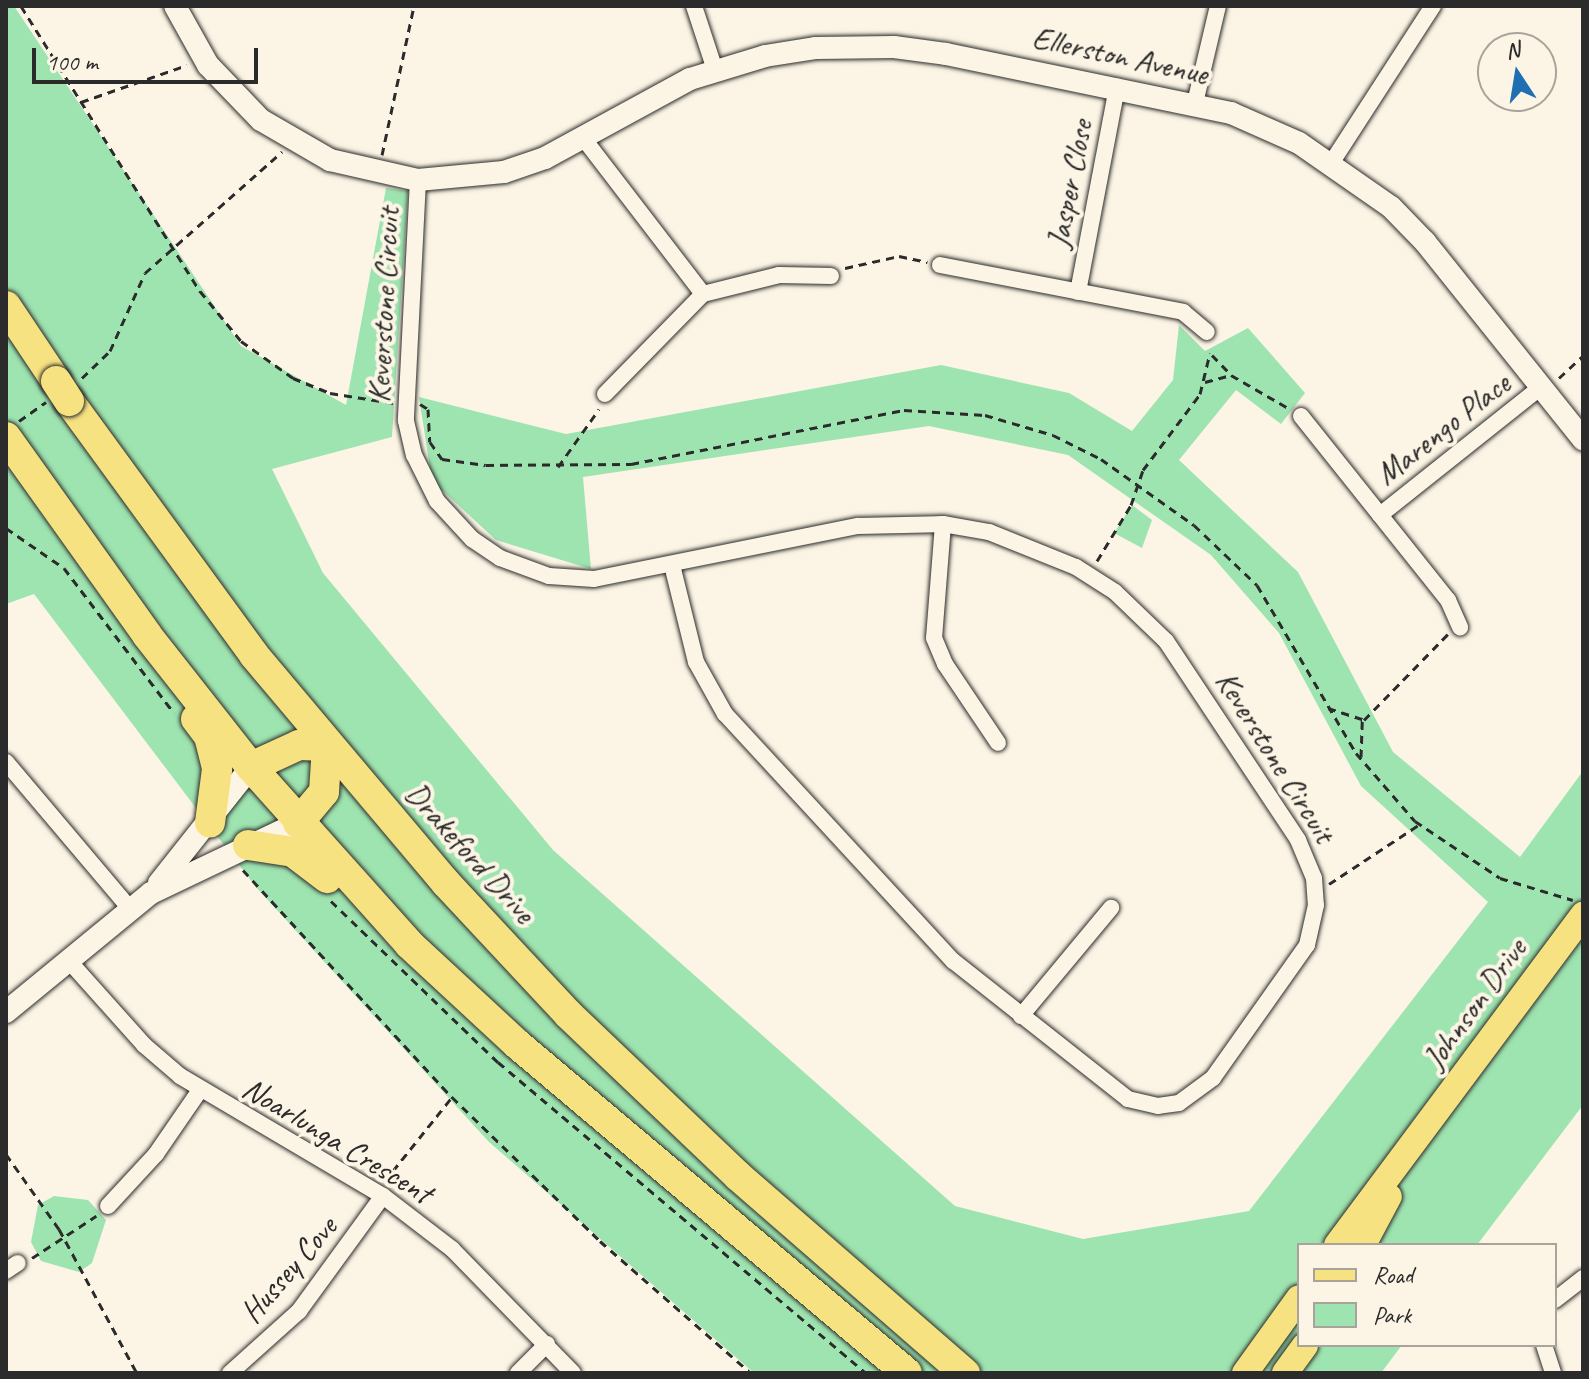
<!DOCTYPE html>
<style>
body{margin:0}
#map{position:relative;width:1589px;height:1379px;overflow:hidden;background:#fcf5e5;font-family:Caveat,sans-serif}
div>[style]{position:absolute}
[style*='--x']{left:calc(var(--x)*1px);top:calc(var(--y)*1px);width:calc(var(--w)*1px);rotate:calc(var(--a)*1deg)}
.green>*{inset:0;background:#9ee4b0}
.path>*{height:3px;margin-top:-1.5px;transform-origin:0;background:repeating-linear-gradient(90deg,#2b2b2b 0 8px,transparent 0 14px)}
.roads{filter:drop-shadow(0 0 2px #2b2b2b) drop-shadow(0 0 2px #2b2b2b)}
.street>*{height:16px;margin:-8px;padding:0 8px;transform-origin:8px;border-radius:8px;background:#fcf5e5}
.secondary>*{height:22px;margin:-11px;padding:0 11px;transform-origin:11px;border-radius:11px;background:#fcf5e5}
.primary>*{height:26px;margin:-13px;padding:0 13px;transform-origin:13px;border-radius:13px;background:#f7e281}
.highway>*{height:30px;margin:-15px;padding:0 15px;transform-origin:15px;border-radius:15px;background:#f7e281}
.bridges{filter:drop-shadow(0 0 2px #2b2b2b) drop-shadow(0 0 2px #2b2b2b)}
.highway-bridge>*{height:30px;margin:-15px;padding:0 15px;transform-origin:15px;border-radius:15px;background:#f7e281}
span{translate:-50% -50%;white-space:nowrap;text-align:center;line-height:1.15;-webkit-text-stroke:8px #fcf5e5;paint-order:stroke}
.street-label{font-size:32px;color:#2b2b2b}
.frame{position:absolute;inset:0;border:8px solid #2b2b2b;pointer-events:none}
.legend{position:absolute;left:1297px;top:1243px;width:260px;height:104px;box-sizing:border-box;background:#fcf5e5;border:2px solid #a8a49b;margin:0;padding:10px 14px;list-style:none;font-size:24px;color:#2b2b2b}
.legend li{display:flex;align-items:center;gap:16px;height:40px}
.legend b{width:40px;border:2px solid #a8a49b}
.north{position:absolute;left:1477px;top:32px;width:80px;height:80px;box-sizing:border-box;background:#fcf5e5;border:2px solid #a8a49b;border-radius:50%;rotate:348deg;font-size:22px;font-weight:700;line-height:32px;text-align:center;color:#2b2b2b}
.north::after{content:'';display:block;margin:auto;width:28px;height:36px;background:#1f6fb2;clip-path:polygon(50% 0,100% 100%,50% 72%,0 100%)}
.scale{position:absolute;left:32px;top:48px;width:226px;height:36px;box-sizing:border-box;border:4px solid #2b2b2b;border-top:0;padding-left:10px;font-size:24px;line-height:28px;white-space:nowrap;color:#2b2b2b;-webkit-text-stroke:6px #fcf5e5;paint-order:stroke}
</style>
<div id="map">
<div class="green">
<div style="clip-path:polygon(6px 6px,14px 6px,241px 346px,346px 405px,386px 188px,408px 191px,392px 437px,272px 469px,323px 573px,553px 850px,955px 1206px,1083px 1239px,1249px 1211px,1488px 902px,1361px 786px,1279px 633px,1211px 555px,1068px 455px,929px 426px,583px 477px,591px 569px,496px 540px,432px 481px,419px 397px,566px 434px,941px 365px,1069px 393px,1132px 431px,1173px 380px,1179px 325px,1205px 351px,1248px 328px,1305px 393px,1281px 424px,1236px 390px,1179px 460px,1298px 572px,1393px 752px,1520px 857px,1583px 771px,1583px 1105px,1477px 1245px,1299px 1245px,1299px 1345px,1402px 1345px,1381px 1373px,754px 1373px,489px 1142px,255px 886px,34px 594px,6px 604px)"></div>
<div style="clip-path:polygon(1132px 505px,1152px 520px,1142px 548px,1114px 533px)"></div>
<div style="clip-path:polygon(54px 1196px,88px 1200px,106px 1220px,92px 1263px,79px 1272px,41px 1261px,31px 1242px,38px 1205px)"></div>
</div>
<div class="path">
<div style="--x:21;--y:6;--w:337;--a:57.9"></div>
<div style="--x:200;--y:291;--w:65;--a:50.6"></div>
<div style="--x:241;--y:341;--w:64;--a:35.4"></div>
<div style="--x:293;--y:378;--w:40;--a:22"></div>
<div style="--x:330;--y:393;--w:64;--a:9"></div>
<div style="--x:81;--y:102;--w:112;--a:-19.2"></div>
<div style="--x:382;--y:155;--w:152;--a:-77.9"></div>
<div style="--x:845;--y:268;--w:55;--a:-12.5"></div>
<div style="--x:899;--y:256;--w:29;--a:12"></div>
<div style="--x:1212;--y:355;--w:28;--a:46"></div>
<div style="--x:1231;--y:375;--w:68;--a:30"></div>
<div style="--x:82;--y:378;--w:39;--a:-44"></div>
<div style="--x:110;--y:351;--w:85;--a:-65.8"></div>
<div style="--x:145;--y:273;--w:183;--a:-41.5"></div>
<div style="--x:1559;--y:378;--w:33;--a:-43"></div>
<div style="--x:1205;--y:382;--w:27;--a:-15"></div>
<div style="--x:420;--y:404;--w:9;--a:32"></div>
<div style="--x:428;--y:409;--w:33;--a:87"></div>
<div style="--x:430;--y:442;--w:21;--a:55"></div>
<div style="--x:442;--y:459;--w:44;--a:7.8"></div>
<div style="--x:486;--y:465;--w:145;--a:-0.4"></div>
<div style="--x:631;--y:464;--w:278;--a:-11.2"></div>
<div style="--x:904;--y:410;--w:81;--a:3.5"></div>
<div style="--x:985;--y:415;--w:71;--a:16.4"></div>
<div style="--x:1053;--y:435;--w:54;--a:26.6"></div>
<div style="--x:1101;--y:459;--w:114;--a:35.4"></div>
<div style="--x:1194;--y:525;--w:87;--a:43.6"></div>
<div style="--x:1257;--y:585;--w:195;--a:59.5"></div>
<div style="--x:1356;--y:753;--w:90;--a:49.1"></div>
<div style="--x:1415;--y:821;--w:102;--a:33.8"></div>
<div style="--x:1500;--y:878;--w:76;--a:16.8"></div>
<div style="--x:19;--y:421;--w:33;--a:-35"></div>
<div style="--x:558;--y:467;--w:71;--a:-54.7"></div>
<div style="--x:6;--y:528;--w:70;--a:34.6"></div>
<div style="--x:64;--y:568;--w:182;--a:52.8"></div>
<div style="--x:1097;--y:561;--w:66;--a:-58.7"></div>
<div style="--x:1131;--y:505;--w:37;--a:-71"></div>
<div style="--x:1143;--y:470;--w:95;--a:-53.1"></div>
<div style="--x:1200;--y:394;--w:42;--a:-76.3"></div>
<div style="--x:1328;--y:708;--w:38;--a:18"></div>
<div style="--x:1364;--y:720;--w:120;--a:-45.7"></div>
<div style="--x:1361;--y:757;--w:37;--a:-88"></div>
<div style="--x:243;--y:870;--w:309;--a:47.4"></div>
<div style="--x:452;--y:1097;--w:206;--a:44.2"></div>
<div style="--x:600;--y:1241;--w:201;--a:41.2"></div>
<div style="--x:1329;--y:884;--w:109;--a:-33.4"></div>
<div style="--x:331;--y:901;--w:232;--a:44"></div>
<div style="--x:498;--y:1062;--w:482;--a:40.2"></div>
<div style="--x:6;--y:1154;--w:92;--a:54.8"></div>
<div style="--x:59;--y:1229;--w:164;--a:61.6"></div>
<div style="--x:384;--y:1182;--w:109;--a:-51.3"></div>
<div style="--x:32;--y:1258;--w:77;--a:-33.3"></div>
</div>
<div class="roads">
<div class="street">
<div style="--x:694;--y:6;--w:67;--a:71.8"></div>
<div style="--x:1195;--y:103;--w:100;--a:-76.7"></div>
<div style="--x:584;--y:139;--w:195;--a:52.5"></div>
<div style="--x:1332;--y:162;--w:186;--a:-57.1"></div>
<div style="--x:418;--y:180;--w:241;--a:92.9"></div>
<div style="--x:406;--y:421;--w:35;--a:77"></div>
<div style="--x:414;--y:455;--w:51;--a:63.4"></div>
<div style="--x:437;--y:501;--w:52;--a:47.4"></div>
<div style="--x:472;--y:539;--w:34;--a:34"></div>
<div style="--x:500;--y:558;--w:52;--a:20.2"></div>
<div style="--x:549;--y:576;--w:45;--a:3.8"></div>
<div style="--x:594;--y:579;--w:269;--a:-11.4"></div>
<div style="--x:858;--y:526;--w:85;--a:-1.3"></div>
<div style="--x:943;--y:524;--w:47;--a:9.9"></div>
<div style="--x:989;--y:532;--w:94;--a:21.9"></div>
<div style="--x:1076;--y:567;--w:46;--a:32.7"></div>
<div style="--x:1115;--y:592;--w:71;--a:43.9"></div>
<div style="--x:1166;--y:641;--w:239;--a:56.4"></div>
<div style="--x:1298;--y:840;--w:41;--a:67.2"></div>
<div style="--x:1314;--y:878;--w:27;--a:86"></div>
<div style="--x:1316;--y:905;--w:41;--a:102.7"></div>
<div style="--x:1307;--y:945;--w:163;--a:125.3"></div>
<div style="--x:1213;--y:1078;--w:42;--a:143.7"></div>
<div style="--x:1179;--y:1103;--w:21;--a:172"></div>
<div style="--x:1158;--y:1106;--w:31;--a:-167"></div>
<div style="--x:1128;--y:1099;--w:223;--a:-141.7"></div>
<div style="--x:953;--y:961;--w:336;--a:-132.7"></div>
<div style="--x:725;--y:714;--w:60;--a:-119.1"></div>
<div style="--x:696;--y:662;--w:100;--a:-103.9"></div>
<div style="--x:940;--y:265;--w:248;--a:10.9"></div>
<div style="--x:1183;--y:312;--w:31;--a:40"></div>
<div style="--x:1078;--y:292;--w:209;--a:-79.2"></div>
<div style="--x:605;--y:394;--w:140;--a:-45.6"></div>
<div style="--x:703;--y:294;--w:78;--a:-14"></div>
<div style="--x:779;--y:275;--w:52;--a:1.1"></div>
<div style="--x:1301;--y:416;--w:236;--a:51.4"></div>
<div style="--x:1448;--y:600;--w:30;--a:66"></div>
<div style="--x:1380;--y:515;--w:206;--a:-38.5"></div>
<div style="--x:943;--y:524;--w:114;--a:94.5"></div>
<div style="--x:934;--y:638;--w:28;--a:67"></div>
<div style="--x:945;--y:664;--w:95;--a:56.1"></div>
<div style="--x:6;--y:762;--w:194;--a:49.8"></div>
<div style="--x:69;--y:961;--w:113;--a:48.2"></div>
<div style="--x:144;--y:1045;--w:48;--a:40.7"></div>
<div style="--x:180;--y:1076;--w:236;--a:30.6"></div>
<div style="--x:383;--y:1196;--w:87;--a:37.5"></div>
<div style="--x:452;--y:1249;--w:173;--a:45.7"></div>
<div style="--x:1021;--y:1016;--w:141;--a:-50.2"></div>
<div style="--x:108;--y:1206;--w:71;--a:-47.3"></div>
<div style="--x:156;--y:1154;--w:78;--a:-55.5"></div>
<div style="--x:6;--y:1271;--w:14;--a:-34"></div>
<div style="--x:1555;--y:1300;--w:36;--a:-38"></div>
<div style="--x:1544;--y:1345;--w:29;--a:72"></div>
<div style="--x:230;--y:1373;--w:93;--a:-41.9"></div>
<div style="--x:299;--y:1311;--w:142;--a:-53.9"></div>
<div style="--x:518;--y:1373;--w:41;--a:-45"></div>
</div>
<div class="secondary">
<div style="--x:175;--y:6;--w:68;--a:60.8"></div>
<div style="--x:208;--y:65;--w:76;--a:46.1"></div>
<div style="--x:261;--y:120;--w:80;--a:30.1"></div>
<div style="--x:330;--y:160;--w:90;--a:12.8"></div>
<div style="--x:418;--y:180;--w:86;--a:-5.3"></div>
<div style="--x:504;--y:172;--w:43;--a:-18.9"></div>
<div style="--x:545;--y:158;--w:165;--a:-28.6"></div>
<div style="--x:690;--y:79;--w:78;--a:-17"></div>
<div style="--x:765;--y:56;--w:52;--a:-8.9"></div>
<div style="--x:816;--y:48;--w:78;--a:-0.7"></div>
<div style="--x:894;--y:47;--w:52;--a:7.7"></div>
<div style="--x:946;--y:54;--w:291;--a:11.7"></div>
<div style="--x:1231;--y:113;--w:74;--a:23.8"></div>
<div style="--x:1299;--y:143;--w:112;--a:34.8"></div>
<div style="--x:1391;--y:207;--w:49;--a:45.8"></div>
<div style="--x:1425;--y:242;--w:253;--a:51.3"></div>
<div style="--x:159;--y:883;--w:148;--a:-51.6"></div>
<div style="--x:6;--y:1012;--w:188;--a:-39.4"></div>
<div style="--x:151;--y:893;--w:163;--a:-25.5"></div>
</div>
<div class="primary">
<div style="--x:1337;--y:1245;--w:412;--a:-53.3"></div>
<div style="--x:1363;--y:1245;--w:55;--a:-62"></div>
<div style="--x:1245;--y:1373;--w:92;--a:-54.2"></div>
<div style="--x:1285;--y:1373;--w:34;--a:-54"></div>
</div>
<div class="highway">
<div style="--x:6;--y:306;--w:90;--a:56.3"></div>
<div style="--x:69;--y:401;--w:314;--a:53.9"></div>
<div style="--x:254;--y:655;--w:298;--a:49.9"></div>
<div style="--x:446;--y:883;--w:179;--a:47"></div>
<div style="--x:568;--y:1014;--w:235;--a:43.6"></div>
<div style="--x:738;--y:1176;--w:301;--a:41"></div>
<div style="--x:6;--y:437;--w:243;--a:54.5"></div>
<div style="--x:147;--y:635;--w:168;--a:51.8"></div>
<div style="--x:251;--y:767;--w:237;--a:48.2"></div>
<div style="--x:409;--y:944;--w:147;--a:42.8"></div>
<div style="--x:517;--y:1044;--w:510;--a:40.15"></div>
<div style="--x:196;--y:719;--w:21;--a:53"></div>
<div style="--x:209;--y:736;--w:34;--a:76"></div>
<div style="--x:217;--y:769;--w:54;--a:97.4"></div>
<div style="--x:251;--y:767;--w:53;--a:-24.6"></div>
<div style="--x:299;--y:745;--w:28;--a:2"></div>
<div style="--x:298;--y:823;--w:40;--a:-50"></div>
<div style="--x:324;--y:792;--w:46;--a:-86.3"></div>
<div style="--x:248;--y:845;--w:46;--a:8.8"></div>
<div style="--x:293;--y:852;--w:43;--a:37.4"></div>
</div>
</div>
<div class="bridges">
<div class="highway-bridge">
<div style="--x:56;--y:381;--w:24;--a:57"></div>
</div>
</div>
<div class="street-label">
<span style="left:1120px;top:56px;rotate:12deg">Ellerston Avenue</span>
<span style="left:1070px;top:184px;rotate:-79deg">Jasper Close</span>
<span style="left:384px;top:305px;rotate:-87deg">Keverstone Circuit</span>
<span style="left:1443px;top:429px;rotate:-38deg">Marengo Place</span>
<span style="left:1275px;top:757px;rotate:58deg">Keverstone Circuit</span>
<span style="left:470px;top:853px;rotate:48deg">Drakeford Drive</span>
<span style="left:1475px;top:1004px;rotate:-54deg">Johnson Drive</span>
<span style="left:337px;top:1141px;rotate:31deg">Noarlunga Crescent</span>
<span style="left:289px;top:1270px;rotate:-49deg">Hussey Cove</span>
</div>
<div class="frame"></div>
<ul class="legend">
<li><b style="height:10px;background:#f7e281"></b>Road</li>
<li><b style="height:22px;background:#9ee4b0"></b>Park</li>
</ul>
<div class="north">N</div>
<div class="scale">100 m</div>
</div>
